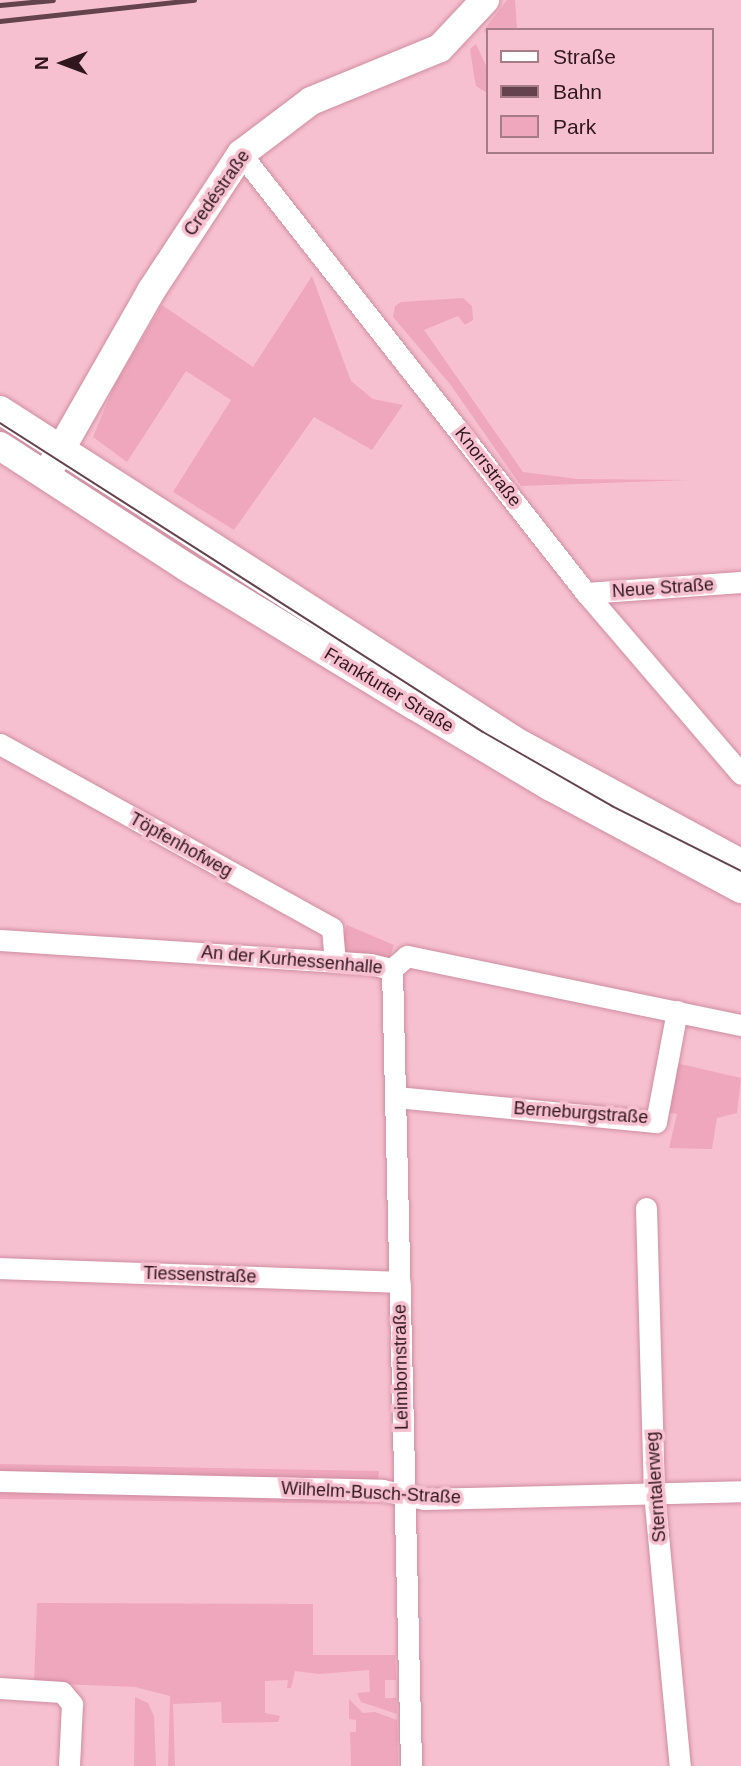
<!DOCTYPE html>
<meta charset="utf-8">
<style>
body{margin:0}
#map{position:relative;width:741px;height:1766px;overflow:hidden;background:#f7c0d0;font-family:Arial,sans-serif}
div>[style]{position:absolute}
[style*='--x']{left:calc(var(--x)*1px);top:calc(var(--y)*1px);width:calc(var(--w)*1px);rotate:calc(var(--a)*1deg)}
.green>*{inset:0;background:#efa7bd}
.roads{filter:drop-shadow(0 0 2px #ce8da1) drop-shadow(0 0 2px #ce8da1)}
.minor>*{height:21px;margin:-10.5px;padding:0 10.5px;transform-origin:10.5px;border-radius:10.5px;background:#fff}
.major>*{height:28px;margin:-14px;padding:0 14px;transform-origin:14px;border-radius:14px;background:#fff}
.tram>*{height:2px;margin:-1px;padding:0 1px;transform-origin:1px;border-radius:1px;background:#64434e}
.rail>*{height:4.5px;margin:-2.25px;padding:0 2.25px;transform-origin:2.25px;border-radius:2.25px;background:#64434e}
span{translate:-50% -50%;white-space:nowrap;text-align:center;line-height:1.15;-webkit-text-stroke:7px #f7c0d0;paint-order:stroke}
.street-label{font-size:18px;color:#2f161f}
.legend{position:absolute;left:486px;top:28px;width:228px;height:126px;box-sizing:border-box;background:#f7c0d0;border:2px solid #a77c89;margin:0;padding:9px 12px;list-style:none;font-size:21px;color:#2f161f}
.legend li{display:flex;align-items:center;gap:14px;height:35px}
.legend b{width:35px;border:2px solid #a77c89}
.north{position:absolute;left:28px;top:28px;width:70px;height:70px;-webkit-text-stroke:5px #f7c0d0;paint-order:stroke;rotate:270deg;font-size:19px;font-weight:700;line-height:28px;text-align:center;color:#2f161f}
.north::after{content:'';display:block;margin:auto;width:24px;height:32px;background:#2f161f;clip-path:polygon(50% 0,100% 100%,50% 72%,0 100%)}
</style>
<div id="map">
<div class="green">
<div style="clip-path:polygon(507px 0,515px 0,517px 30px,487px 30px,487px 36px,484px 30px)"></div>
<div style="clip-path:polygon(476px 44px,487px 68px,487px 93px,476px 86px,474px 76px,470px 49px)"></div>
<div style="clip-path:polygon(312px 276px,351px 381px,373px 399px,403px 405px,372px 450px,314px 417px,234px 530px,173px 492px,231px 400px,186px 371px,127px 462px,93px 437px,114px 386px,162px 305px,253px 367px)"></div>
<div style="clip-path:polygon(463px 298px,472px 306px,473px 320px,465px 325px,458px 316px,424px 330px,523px 472px,578px 479px,689px 480px,521px 486px,450px 384px,393px 317px,395px 306px,401px 302px)"></div>
<div style="clip-path:polygon(347px 925px,394px 945px,389px 960px,346px 954px,341px 942px)"></div>
<div style="clip-path:polygon(672px 1062px,741px 1078px,737px 1113px,717px 1118px,712px 1149px,669px 1148px,677px 1114px,664px 1112px)"></div>
<div style="clip-path:polygon(0 1464px,379px 1471px,378px 1481px,0 1474px)"></div>
<div style="clip-path:polygon(0 1489px,380px 1495px,380px 1504px,0 1499px)"></div>
<div style="clip-path:polygon(37px 1603px,313px 1604px,313px 1655px,395px 1655px,396px 1680px,385px 1680px,385px 1698px,396px 1698px,397px 1714px,361px 1702px,357px 1693px,370px 1692px,369px 1670px,319px 1674px,295px 1671px,291px 1688px,287px 1688px,288px 1680px,265px 1681px,265px 1713px,280px 1716px,278px 1722px,222px 1723px,221px 1702px,173px 1704px,175px 1766px,168px 1766px,170px 1696px,135px 1687px,34px 1683px)"></div>
<div style="clip-path:polygon(135px 1697px,148px 1703px,154px 1716px,156px 1766px,134px 1766px)"></div>
<div style="clip-path:polygon(349px 1699px,363px 1713px,375px 1712px,397px 1720px,398px 1766px,351px 1766px,350px 1732px,356px 1732px,356px 1720px,349px 1719px)"></div>
</div>
<div class="roads">
<div class="minor">
<div style="--x:241;--y:154;--w:558;--a:51.84"></div>
<div style="--x:586;--y:593;--w:238;--a:49.4"></div>
<div style="--x:586;--y:593;--w:155;--a:-4.1"></div>
<div style="--x:0;--y:744;--w:380;--a:29"></div>
<div style="--x:332;--y:928;--w:34;--a:85"></div>
<div style="--x:0;--y:940;--w:371;--a:3.7"></div>
<div style="--x:370;--y:964;--w:23;--a:13"></div>
<div style="--x:392;--y:969;--w:20;--a:-41"></div>
<div style="--x:407;--y:956;--w:341;--a:11.7"></div>
<div style="--x:392;--y:969;--w:797;--a:88.63"></div>
<div style="--x:396;--y:1097;--w:261;--a:5.5"></div>
<div style="--x:656;--y:1122;--w:113;--a:-79.3"></div>
<div style="--x:646;--y:1208;--w:285;--a:88.4"></div>
<div style="--x:654;--y:1493;--w:274;--a:84.6"></div>
<div style="--x:0;--y:1268;--w:400;--a:2"></div>
<div style="--x:0;--y:1481;--w:382;--a:1.3"></div>
<div style="--x:382;--y:1490;--w:43;--a:12.1"></div>
<div style="--x:424;--y:1499;--w:317;--a:-1.4"></div>
<div style="--x:0;--y:1688;--w:62;--a:3.7"></div>
<div style="--x:62;--y:1692;--w:16;--a:50"></div>
<div style="--x:72;--y:1704;--w:62;--a:92.8"></div>
</div>
<div class="major">
<div style="--x:0;--y:410;--w:614;--a:32.71"></div>
<div style="--x:517;--y:742;--w:255;--a:28.4"></div>
<div style="--x:0;--y:446;--w:222;--a:33"></div>
<div style="--x:186;--y:567;--w:268;--a:31.3"></div>
<div style="--x:415;--y:706;--w:158;--a:30.8"></div>
<div style="--x:551;--y:787;--w:216;--a:28.2"></div>
<div style="--x:53;--y:463;--w:198;--a:-60.3"></div>
<div style="--x:151;--y:291;--w:164;--a:-56.7"></div>
<div style="--x:241;--y:154;--w:88;--a:-37.1"></div>
<div style="--x:311;--y:101;--w:139;--a:-22.3"></div>
<div style="--x:440;--y:48;--w:66;--a:-46.8"></div>
</div>
</div>
<div class="tram">
<div style="--x:0;--y:423;--w:573;--a:32.61"></div>
<div style="--x:483;--y:732;--w:149;--a:29.8"></div>
<div style="--x:612;--y:806;--w:144;--a:26.7"></div>
</div>
<div class="rail">
<div style="--x:0;--y:5;--w:53;--a:-5.4"></div>
<div style="--x:0;--y:21;--w:195;--a:-6.2"></div>
</div>
<div class="street-label">
<span style="left:217px;top:193px;rotate:-55deg">Credéstraße</span>
<span style="left:488px;top:467px;rotate:52deg">Knorrstraße</span>
<span style="left:663px;top:588px;rotate:-4deg">Neue Straße</span>
<span style="left:389px;top:690px;rotate:31deg">Frankfurter Straße</span>
<span style="left:181px;top:845px;rotate:29deg">Töpfenhofweg</span>
<span style="left:292px;top:960px;rotate:5deg">An der Kurhessenhalle</span>
<span style="left:581px;top:1113px;rotate:4deg">Berneburgstraße</span>
<span style="left:200px;top:1275px;rotate:2deg">Tiessenstraße</span>
<span style="left:401px;top:1367px;rotate:-91deg">Leimbornstraße</span>
<span style="left:656px;top:1487px;rotate:-94deg">Sterntalerweg</span>
<span style="left:371px;top:1493px;rotate:3deg">Wilhelm-Busch-Straße</span>
</div>
<ul class="legend">
<li><b style="height:9px;background:#fff"></b>Straße</li>
<li><b style="height:9px;background:#64434e"></b>Bahn</li>
<li><b style="height:19px;background:#efa7bd"></b>Park</li>
</ul>
<div class="north">N</div>
</div>
